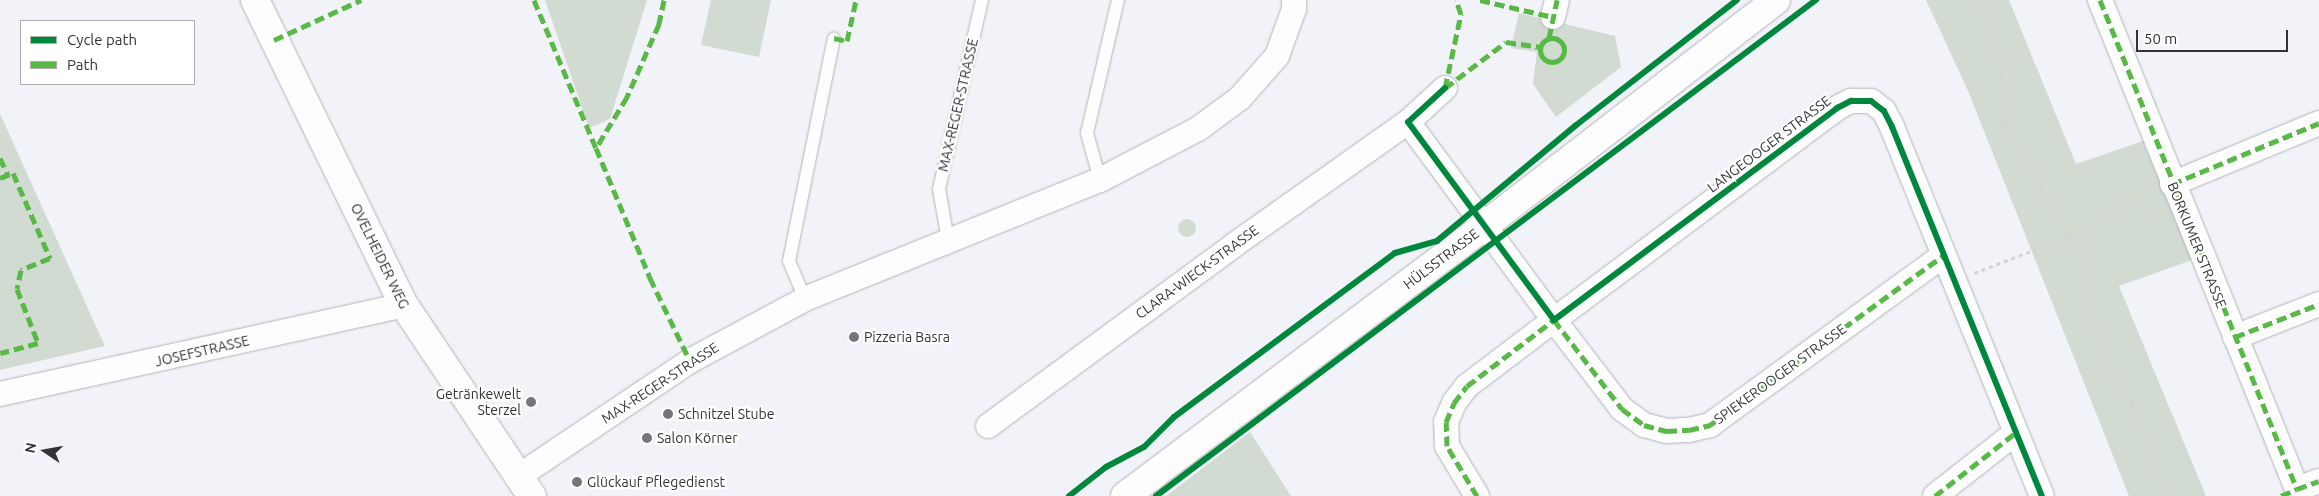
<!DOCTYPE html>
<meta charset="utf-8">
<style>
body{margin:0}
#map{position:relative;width:2319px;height:496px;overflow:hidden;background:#f2f3f8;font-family:Ubuntu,sans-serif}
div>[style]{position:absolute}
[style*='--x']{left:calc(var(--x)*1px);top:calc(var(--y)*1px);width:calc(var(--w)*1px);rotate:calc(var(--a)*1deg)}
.green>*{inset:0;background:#d1dbd1}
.round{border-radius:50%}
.path>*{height:3px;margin-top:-1.5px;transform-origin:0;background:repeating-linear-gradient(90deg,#d3d4d6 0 4px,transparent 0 8px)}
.roads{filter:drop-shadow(0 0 1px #b4b4b8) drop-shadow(0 0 1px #b4b4b8)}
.service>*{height:12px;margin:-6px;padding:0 6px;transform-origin:6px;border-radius:6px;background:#fdfdfe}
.minor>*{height:24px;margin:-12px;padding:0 12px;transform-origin:12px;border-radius:12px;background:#fdfdfe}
.tertiary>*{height:28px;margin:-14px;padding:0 14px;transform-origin:14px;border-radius:14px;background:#fdfdfe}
.quiet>*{height:5px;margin-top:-2.5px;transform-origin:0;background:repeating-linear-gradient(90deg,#58b947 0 10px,transparent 0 15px)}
.quiet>.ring{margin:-2.5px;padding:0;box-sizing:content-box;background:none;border:5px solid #58b947;border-radius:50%}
.cycleway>*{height:6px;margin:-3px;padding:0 3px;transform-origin:3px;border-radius:3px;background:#00873e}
.dots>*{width:14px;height:14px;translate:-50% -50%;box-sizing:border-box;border:2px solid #fff;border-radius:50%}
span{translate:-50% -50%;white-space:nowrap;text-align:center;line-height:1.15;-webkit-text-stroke:4.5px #fff;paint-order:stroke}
.street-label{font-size:14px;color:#323336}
.poi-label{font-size:14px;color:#323336}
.left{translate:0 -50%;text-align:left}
.right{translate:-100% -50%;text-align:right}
.legend{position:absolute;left:20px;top:20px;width:175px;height:65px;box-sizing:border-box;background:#fff;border:1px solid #adadaf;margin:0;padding:6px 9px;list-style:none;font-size:15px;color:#323336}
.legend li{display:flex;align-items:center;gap:10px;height:25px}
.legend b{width:25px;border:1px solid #adadaf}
.north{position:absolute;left:20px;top:426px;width:50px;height:50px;-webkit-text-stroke:4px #fff;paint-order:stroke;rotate:282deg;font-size:14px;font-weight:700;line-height:20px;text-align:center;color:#323336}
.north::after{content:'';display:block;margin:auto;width:18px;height:22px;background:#323336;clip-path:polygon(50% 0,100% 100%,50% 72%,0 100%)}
.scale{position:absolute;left:2136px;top:30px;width:152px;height:22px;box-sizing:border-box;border:2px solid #323336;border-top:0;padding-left:6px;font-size:15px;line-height:18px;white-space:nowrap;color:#323336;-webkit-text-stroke:4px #fff;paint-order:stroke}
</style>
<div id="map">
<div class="green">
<div style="clip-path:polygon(545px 0,647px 0,610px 119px,589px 128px)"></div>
<div style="clip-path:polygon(711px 0,771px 0,759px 57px,701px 45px)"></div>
<div style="clip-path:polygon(1926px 0,2009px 0,2076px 164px,2143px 141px,2192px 260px,2119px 286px,2206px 496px,2129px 496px,1968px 91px)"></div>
<div style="clip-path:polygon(1519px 13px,1615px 36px,1621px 67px,1556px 117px,1533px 84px,1537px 52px,1511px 48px)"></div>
<div style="clip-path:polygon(0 114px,105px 346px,0 370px)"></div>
<div class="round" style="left:1178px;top:219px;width:18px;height:18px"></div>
<div style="clip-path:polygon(1250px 432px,1291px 496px,1166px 496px)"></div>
</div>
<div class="path">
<div style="--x:1982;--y:0;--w:66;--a:72.4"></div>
<div style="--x:2002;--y:63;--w:62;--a:87.2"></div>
<div style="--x:2005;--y:125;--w:144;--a:59.2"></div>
<div style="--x:2079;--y:249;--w:106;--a:78.1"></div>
<div style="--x:2101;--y:353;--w:59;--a:58.2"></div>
<div style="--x:2132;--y:403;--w:99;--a:69.4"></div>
<div style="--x:1974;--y:273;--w:103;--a:-21.1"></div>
<div style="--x:2070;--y:236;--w:18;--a:-9"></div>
<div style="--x:2088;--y:233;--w:38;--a:-41"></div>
<div style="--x:2117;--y:208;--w:16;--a:-18"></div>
<div style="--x:2132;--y:203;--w:30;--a:15"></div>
</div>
<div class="roads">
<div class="service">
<div style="--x:1100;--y:180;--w:49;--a:-105.5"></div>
<div style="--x:1087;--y:133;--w:137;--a:-76.9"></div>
<div style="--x:948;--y:240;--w:52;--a:-100"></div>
<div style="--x:939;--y:189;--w:194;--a:-77.2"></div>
<div style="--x:805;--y:299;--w:41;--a:-112.8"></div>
<div style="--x:789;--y:261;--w:227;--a:-78.6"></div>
</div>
<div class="minor">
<div style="--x:2100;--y:0;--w:527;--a:68.06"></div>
<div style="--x:2297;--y:489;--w:23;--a:-20"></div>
<div style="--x:1553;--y:17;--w:17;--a:-77"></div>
<div style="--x:1445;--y:88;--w:50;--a:137.4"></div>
<div style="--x:1408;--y:122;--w:246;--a:53.6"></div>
<div style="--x:1554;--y:320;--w:354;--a:-36.8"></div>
<div style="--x:1837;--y:108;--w:16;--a:-27"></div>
<div style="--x:1851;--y:101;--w:20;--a:0"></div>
<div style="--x:1871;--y:101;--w:16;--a:38"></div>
<div style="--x:1884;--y:111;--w:18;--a:63"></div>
<div style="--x:1892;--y:127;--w:398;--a:67.9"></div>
<div style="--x:2172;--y:184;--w:159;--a:-22.5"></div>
<div style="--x:2235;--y:337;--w:90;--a:-21.4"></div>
<div style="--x:0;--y:394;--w:414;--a:-12.4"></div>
<div style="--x:988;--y:426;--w:305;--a:-36.3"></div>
<div style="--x:1234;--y:245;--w:213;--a:-35.3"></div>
<div style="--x:519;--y:476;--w:206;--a:-33.9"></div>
<div style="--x:690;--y:361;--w:131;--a:-28.3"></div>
<div style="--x:805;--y:299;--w:318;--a:-22"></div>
<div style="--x:1100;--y:180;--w:110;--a:-27.5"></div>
<div style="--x:1198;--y:129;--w:52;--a:-36.4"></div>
<div style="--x:1240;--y:98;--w:56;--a:-48.6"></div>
<div style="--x:1277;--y:56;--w:50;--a:-70.1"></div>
<div style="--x:1294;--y:9;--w:9;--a:-90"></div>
<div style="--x:1477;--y:496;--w:58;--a:-121"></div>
<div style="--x:1447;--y:446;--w:24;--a:-92"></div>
<div style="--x:1446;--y:422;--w:21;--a:-67"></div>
<div style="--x:1454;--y:403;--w:21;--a:-53"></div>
<div style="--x:1467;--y:386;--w:109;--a:-37.2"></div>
<div style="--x:1554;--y:320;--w:112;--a:52.6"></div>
<div style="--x:1622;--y:409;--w:27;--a:36"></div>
<div style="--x:1644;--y:425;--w:24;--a:15"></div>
<div style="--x:1667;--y:431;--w:22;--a:-3"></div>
<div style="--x:1689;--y:430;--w:22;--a:-13"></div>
<div style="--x:1710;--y:425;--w:289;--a:-36"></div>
<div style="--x:1935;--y:496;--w:102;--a:-38.2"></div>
</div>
<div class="tertiary">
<div style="--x:255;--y:0;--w:339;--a:64"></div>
<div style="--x:404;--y:305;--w:230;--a:56.2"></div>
<div style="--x:1125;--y:496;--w:449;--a:-36.9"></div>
<div style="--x:1484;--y:226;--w:369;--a:-37.7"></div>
</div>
</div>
<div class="quiet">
<div style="--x:534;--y:0;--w:160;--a:67.3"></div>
<div style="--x:664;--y:0;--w:25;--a:102"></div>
<div style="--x:659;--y:24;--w:80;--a:113.7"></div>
<div style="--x:627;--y:97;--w:60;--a:121.3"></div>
<div style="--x:596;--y:148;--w:141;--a:67.4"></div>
<div style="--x:650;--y:278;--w:92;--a:64.3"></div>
<div style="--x:1480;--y:0;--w:75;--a:13.1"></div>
<div style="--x:2100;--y:0;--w:527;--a:68.06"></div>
<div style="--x:2297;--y:489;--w:23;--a:-20"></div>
<div class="ring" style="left:1540px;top:38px;width:19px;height:19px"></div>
<div style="--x:834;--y:38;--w:13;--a:13"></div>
<div style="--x:847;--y:41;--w:42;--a:-77.6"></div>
<div style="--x:1549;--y:38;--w:39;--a:-78"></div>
<div style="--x:274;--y:40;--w:96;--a:-24.7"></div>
<div style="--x:1445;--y:88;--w:76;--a:-37"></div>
<div style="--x:1506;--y:42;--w:34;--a:8"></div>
<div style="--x:1445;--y:88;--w:76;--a:-77.8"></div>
<div style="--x:1461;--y:14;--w:15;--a:-110"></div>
<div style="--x:0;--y:158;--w:19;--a:65"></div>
<div style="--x:0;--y:178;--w:14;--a:-21"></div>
<div style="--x:13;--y:173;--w:93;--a:66.5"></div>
<div style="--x:50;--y:258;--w:31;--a:158"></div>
<div style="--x:21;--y:270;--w:19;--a:102"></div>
<div style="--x:17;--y:289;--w:58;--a:68.7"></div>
<div style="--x:38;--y:343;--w:39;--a:165"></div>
<div style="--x:2172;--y:184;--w:159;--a:-22.5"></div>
<div style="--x:2235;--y:337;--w:90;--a:-21.4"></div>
<div style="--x:1477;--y:496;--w:58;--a:-121"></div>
<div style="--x:1447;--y:446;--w:24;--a:-92"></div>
<div style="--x:1446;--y:422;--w:21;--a:-67"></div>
<div style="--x:1454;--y:403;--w:21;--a:-53"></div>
<div style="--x:1467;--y:386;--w:109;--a:-37.2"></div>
<div style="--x:1554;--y:320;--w:112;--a:52.6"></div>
<div style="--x:1622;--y:409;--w:27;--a:36"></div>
<div style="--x:1644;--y:425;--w:24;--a:15"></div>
<div style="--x:1667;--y:431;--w:22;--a:-3"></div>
<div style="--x:1689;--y:430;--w:22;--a:-13"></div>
<div style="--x:1710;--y:425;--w:289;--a:-36"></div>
<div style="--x:1935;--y:496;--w:102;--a:-38.2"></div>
<div style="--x:2281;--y:496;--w:17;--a:-24"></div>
</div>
<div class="cycleway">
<div style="--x:1445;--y:88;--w:50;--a:137.4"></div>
<div style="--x:1408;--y:122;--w:246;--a:53.6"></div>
<div style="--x:1554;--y:320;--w:354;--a:-36.8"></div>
<div style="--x:1837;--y:108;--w:16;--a:-27"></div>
<div style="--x:1851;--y:101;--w:20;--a:0"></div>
<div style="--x:1871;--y:101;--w:16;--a:38"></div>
<div style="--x:1884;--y:111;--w:18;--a:63"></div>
<div style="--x:1892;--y:127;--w:398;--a:67.9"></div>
<div style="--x:1069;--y:496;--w:47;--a:-38.1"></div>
<div style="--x:1106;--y:467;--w:43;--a:-27.8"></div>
<div style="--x:1144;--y:447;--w:42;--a:-45"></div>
<div style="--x:1174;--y:417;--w:275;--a:-36.6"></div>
<div style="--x:1395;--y:253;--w:44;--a:-15.9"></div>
<div style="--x:1437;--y:241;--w:180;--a:-39.8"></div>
<div style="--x:1575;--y:126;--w:205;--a:-37.9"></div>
<div style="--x:1156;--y:496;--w:826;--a:-36.93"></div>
</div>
<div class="dots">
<div style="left:854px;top:337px;background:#75767a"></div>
<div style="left:531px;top:402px;background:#75767a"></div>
<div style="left:668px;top:414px;background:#75767a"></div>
<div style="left:647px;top:438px;background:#75767a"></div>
<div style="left:577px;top:482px;background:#75767a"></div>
</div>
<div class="street-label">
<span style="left:958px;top:105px;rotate:-77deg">MAX-REGER-STRASSE</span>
<span style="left:1769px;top:144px;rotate:-37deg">LANGEOOGER STRASSE</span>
<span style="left:2197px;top:245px;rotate:68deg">BORKUMER STRASSE</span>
<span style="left:380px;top:256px;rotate:64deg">OVELHEIDER WEG</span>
<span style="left:1441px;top:259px;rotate:-37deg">HÜLSSTRASSE</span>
<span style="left:1197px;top:272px;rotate:-36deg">CLARA-WIECK-STRASSE</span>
<span style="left:202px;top:351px;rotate:-13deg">JOSEFSTRASSE</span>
<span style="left:1780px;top:374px;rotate:-36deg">SPIEKEROOGER STRASSE</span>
<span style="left:660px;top:383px;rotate:-33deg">MAX-REGER-STRASSE</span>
</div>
<div class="poi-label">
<span class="left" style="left:864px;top:337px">Pizzeria Basra</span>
<span class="right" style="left:521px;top:402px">Getränkewelt<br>Sterzel</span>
<span class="left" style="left:678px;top:414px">Schnitzel Stube</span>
<span class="left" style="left:657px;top:438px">Salon Körner</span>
<span class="left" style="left:587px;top:482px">Glückauf Pflegedienst</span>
</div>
<ul class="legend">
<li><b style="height:6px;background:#00873e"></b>Cycle path</li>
<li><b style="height:6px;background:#58b947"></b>Path</li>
</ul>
<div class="north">N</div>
<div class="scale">50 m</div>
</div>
